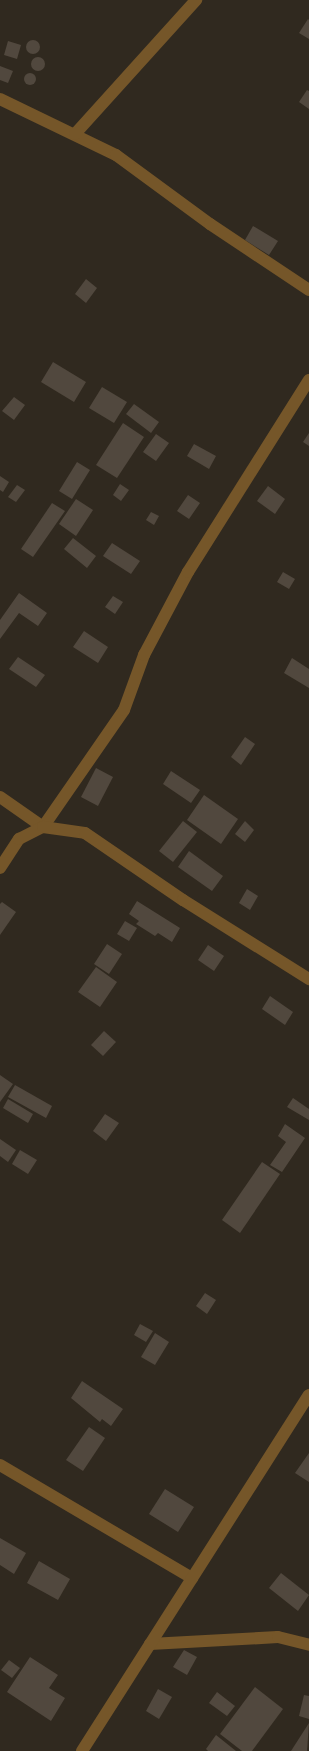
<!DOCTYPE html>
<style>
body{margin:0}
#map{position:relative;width:309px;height:1751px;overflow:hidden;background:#30291f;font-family:"Times New Roman",serif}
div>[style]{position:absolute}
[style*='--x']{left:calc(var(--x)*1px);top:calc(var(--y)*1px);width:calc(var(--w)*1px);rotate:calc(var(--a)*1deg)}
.building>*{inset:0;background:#51483e}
.round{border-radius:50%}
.minor>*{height:12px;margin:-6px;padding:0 6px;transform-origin:6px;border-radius:6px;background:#755629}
span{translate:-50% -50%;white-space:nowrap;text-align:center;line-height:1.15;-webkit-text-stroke:3px #261f15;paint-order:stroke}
</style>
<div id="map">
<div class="building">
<div style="clip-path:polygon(308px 19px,309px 20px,309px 39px,299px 33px)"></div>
<div class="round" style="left:26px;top:40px;width:14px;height:14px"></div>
<div style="clip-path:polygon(8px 41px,21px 45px,17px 59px,4px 55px)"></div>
<div class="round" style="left:31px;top:57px;width:14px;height:14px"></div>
<div style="clip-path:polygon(0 66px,13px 71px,8px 83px,0 80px)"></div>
<div class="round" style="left:24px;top:73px;width:12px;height:12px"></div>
<div style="clip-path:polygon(307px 90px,309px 91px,309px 109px,299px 102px)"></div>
<div style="clip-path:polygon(253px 226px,278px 241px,269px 255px,245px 240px)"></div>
<div style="clip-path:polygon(86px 279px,97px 288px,86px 303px,75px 294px)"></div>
<div style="clip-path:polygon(53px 362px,86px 382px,74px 402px,41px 382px)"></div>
<div style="clip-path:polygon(102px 387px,127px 402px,114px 423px,89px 408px)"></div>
<div style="clip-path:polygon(14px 397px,25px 405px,14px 420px,2px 411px)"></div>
<div style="clip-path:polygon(134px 404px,159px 422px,151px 433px,126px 414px)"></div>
<div style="clip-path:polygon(123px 423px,144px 437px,117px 478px,96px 465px)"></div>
<div style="clip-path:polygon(309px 433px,309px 446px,303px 442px)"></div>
<div style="clip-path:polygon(156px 434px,169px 443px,156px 461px,143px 452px)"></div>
<div style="clip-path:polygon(194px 444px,216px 456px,209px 469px,187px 456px)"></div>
<div style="clip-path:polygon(77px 462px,90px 470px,72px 499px,59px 491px)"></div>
<div style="clip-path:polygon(0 476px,9px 482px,3px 492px,0 490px)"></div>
<div style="clip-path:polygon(120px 484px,129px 490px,121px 501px,113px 495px)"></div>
<div style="clip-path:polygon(17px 485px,25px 490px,16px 502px,8px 497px)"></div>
<div style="clip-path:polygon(268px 486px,285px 499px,275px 514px,257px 501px)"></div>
<div style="clip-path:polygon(188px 495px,200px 503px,189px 519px,177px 511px)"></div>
<div style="clip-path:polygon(76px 499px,93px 510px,76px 536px,59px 524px)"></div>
<div style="clip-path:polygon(52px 503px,65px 511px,33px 557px,21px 549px)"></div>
<div style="clip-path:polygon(151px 512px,159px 516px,154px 525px,146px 520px)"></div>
<div style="clip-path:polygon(73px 538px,96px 556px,87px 568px,64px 549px)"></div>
<div style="clip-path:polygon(112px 543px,140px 561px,131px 574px,103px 556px)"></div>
<div style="clip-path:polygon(283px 572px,295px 579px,289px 589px,277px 582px)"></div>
<div style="clip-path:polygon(19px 593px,47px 613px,38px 626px,19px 613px,0 639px,0 620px)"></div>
<div style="clip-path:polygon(113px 596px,123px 602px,115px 614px,105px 607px)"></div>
<div style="clip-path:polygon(84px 631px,108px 647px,98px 663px,73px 647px)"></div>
<div style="clip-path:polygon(18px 657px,45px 675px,36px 687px,9px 669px)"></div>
<div style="clip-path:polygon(292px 658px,309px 669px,309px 688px,284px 673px)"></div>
<div style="clip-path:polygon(245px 737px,255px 744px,241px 765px,231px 757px)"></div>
<div style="clip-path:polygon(96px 768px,113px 777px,98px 806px,81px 797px)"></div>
<div style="clip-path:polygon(171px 771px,200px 790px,191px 803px,163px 784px)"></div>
<div style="clip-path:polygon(204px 795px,238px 819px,221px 844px,187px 820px)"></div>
<div style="clip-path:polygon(183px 821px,197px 832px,173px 862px,159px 851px)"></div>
<div style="clip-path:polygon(245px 821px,254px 830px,245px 842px,235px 834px)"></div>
<div style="clip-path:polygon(189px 851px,223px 876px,212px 891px,178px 867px)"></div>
<div style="clip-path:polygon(247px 889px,258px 896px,250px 910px,239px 903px)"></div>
<div style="clip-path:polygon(137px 901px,180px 928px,172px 942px,158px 933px,155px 936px,136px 924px,139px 921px,129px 914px)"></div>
<div style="clip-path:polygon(2px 902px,16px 912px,0 935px,0 904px)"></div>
<div style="clip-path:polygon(125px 921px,137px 928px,129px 941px,117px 934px)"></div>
<div style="clip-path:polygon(107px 944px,122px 954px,109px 974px,94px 964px)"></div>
<div style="clip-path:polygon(208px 945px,224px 956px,214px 971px,198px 960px)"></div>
<div style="clip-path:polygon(96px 967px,117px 982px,100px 1007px,78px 992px)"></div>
<div style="clip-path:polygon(270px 996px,293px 1012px,285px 1025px,262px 1009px)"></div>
<div style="clip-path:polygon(104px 1031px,116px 1042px,103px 1056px,91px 1045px)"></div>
<div style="clip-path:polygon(0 1075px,13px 1084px,0 1102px)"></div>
<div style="clip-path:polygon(15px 1085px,52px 1106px,46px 1118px,8px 1097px)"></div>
<div style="clip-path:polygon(293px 1098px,309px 1109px,309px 1120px,287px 1107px)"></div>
<div style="clip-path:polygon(8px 1099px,33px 1114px,28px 1123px,3px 1108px)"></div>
<div style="clip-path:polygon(105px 1114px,119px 1123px,106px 1141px,93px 1131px)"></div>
<div style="clip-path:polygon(285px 1124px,305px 1138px,282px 1172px,270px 1165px,286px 1142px,278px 1136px)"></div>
<div style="clip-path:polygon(0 1139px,16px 1150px,8px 1162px,0 1156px)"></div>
<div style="clip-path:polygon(20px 1150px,37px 1160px,28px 1174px,12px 1164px)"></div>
<div style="clip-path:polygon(262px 1162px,280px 1174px,240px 1233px,222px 1220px)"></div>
<div style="clip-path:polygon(205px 1293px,216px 1300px,207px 1314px,196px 1306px)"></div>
<div style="clip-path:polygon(140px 1324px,153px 1331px,146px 1342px,134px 1335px)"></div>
<div style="clip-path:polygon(155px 1333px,169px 1342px,155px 1365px,141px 1357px)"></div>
<div style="clip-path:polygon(82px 1381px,123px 1409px,111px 1426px,102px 1419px,100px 1422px,71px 1398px)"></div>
<div style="clip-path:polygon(89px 1427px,105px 1438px,83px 1471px,66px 1460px)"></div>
<div style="clip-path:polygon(309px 1453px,309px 1482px,295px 1473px)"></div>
<div style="clip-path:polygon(165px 1489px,194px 1507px,178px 1532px,149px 1514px)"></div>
<div style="clip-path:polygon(0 1538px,26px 1553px,14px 1574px,0 1565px)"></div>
<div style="clip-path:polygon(39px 1561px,70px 1579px,58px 1600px,27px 1583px)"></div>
<div style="clip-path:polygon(281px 1573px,309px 1595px,298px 1611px,269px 1588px)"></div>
<div style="clip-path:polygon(184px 1650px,197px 1657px,187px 1675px,173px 1667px)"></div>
<div style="clip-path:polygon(30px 1657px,58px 1675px,49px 1688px,65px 1698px,51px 1721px,7px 1692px)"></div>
<div style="clip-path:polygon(9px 1660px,20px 1668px,12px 1678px,1px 1670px)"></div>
<div style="clip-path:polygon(255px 1687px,283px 1709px,252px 1751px,242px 1751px,220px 1734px)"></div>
<div style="clip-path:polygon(158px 1689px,172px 1697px,159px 1719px,146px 1711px)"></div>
<div style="clip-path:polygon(217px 1692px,235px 1706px,227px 1716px,209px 1703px)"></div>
<div style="clip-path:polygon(304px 1695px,309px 1696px,309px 1719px,299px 1716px)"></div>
<div style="clip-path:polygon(309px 1723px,307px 1751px,291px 1751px)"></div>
<div style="clip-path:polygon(216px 1735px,236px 1751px,208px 1751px,206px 1749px)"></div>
</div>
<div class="minor">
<div style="--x:0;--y:99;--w:129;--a:25.8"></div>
<div style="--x:116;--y:155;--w:117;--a:36.3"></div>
<div style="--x:210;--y:224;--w:119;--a:33.7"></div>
<div style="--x:75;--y:134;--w:181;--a:-47.9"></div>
<div style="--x:0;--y:797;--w:52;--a:34.9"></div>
<div style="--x:43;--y:827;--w:142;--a:-55.3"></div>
<div style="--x:124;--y:710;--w:59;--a:-70"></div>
<div style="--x:144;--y:655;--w:94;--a:-62.1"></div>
<div style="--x:188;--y:572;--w:227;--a:-57.8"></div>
<div style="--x:0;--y:868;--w:35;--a:-57"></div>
<div style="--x:19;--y:839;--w:27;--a:-27"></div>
<div style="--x:43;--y:827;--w:42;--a:8.1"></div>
<div style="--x:85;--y:833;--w:119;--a:34.4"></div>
<div style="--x:183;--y:900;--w:149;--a:32.1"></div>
<div style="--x:0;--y:1465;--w:223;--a:30.5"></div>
<div style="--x:150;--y:1644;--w:128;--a:-3.1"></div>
<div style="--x:278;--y:1637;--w:32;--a:14"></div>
<div style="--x:82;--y:1751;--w:422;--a:-57.5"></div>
</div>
</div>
